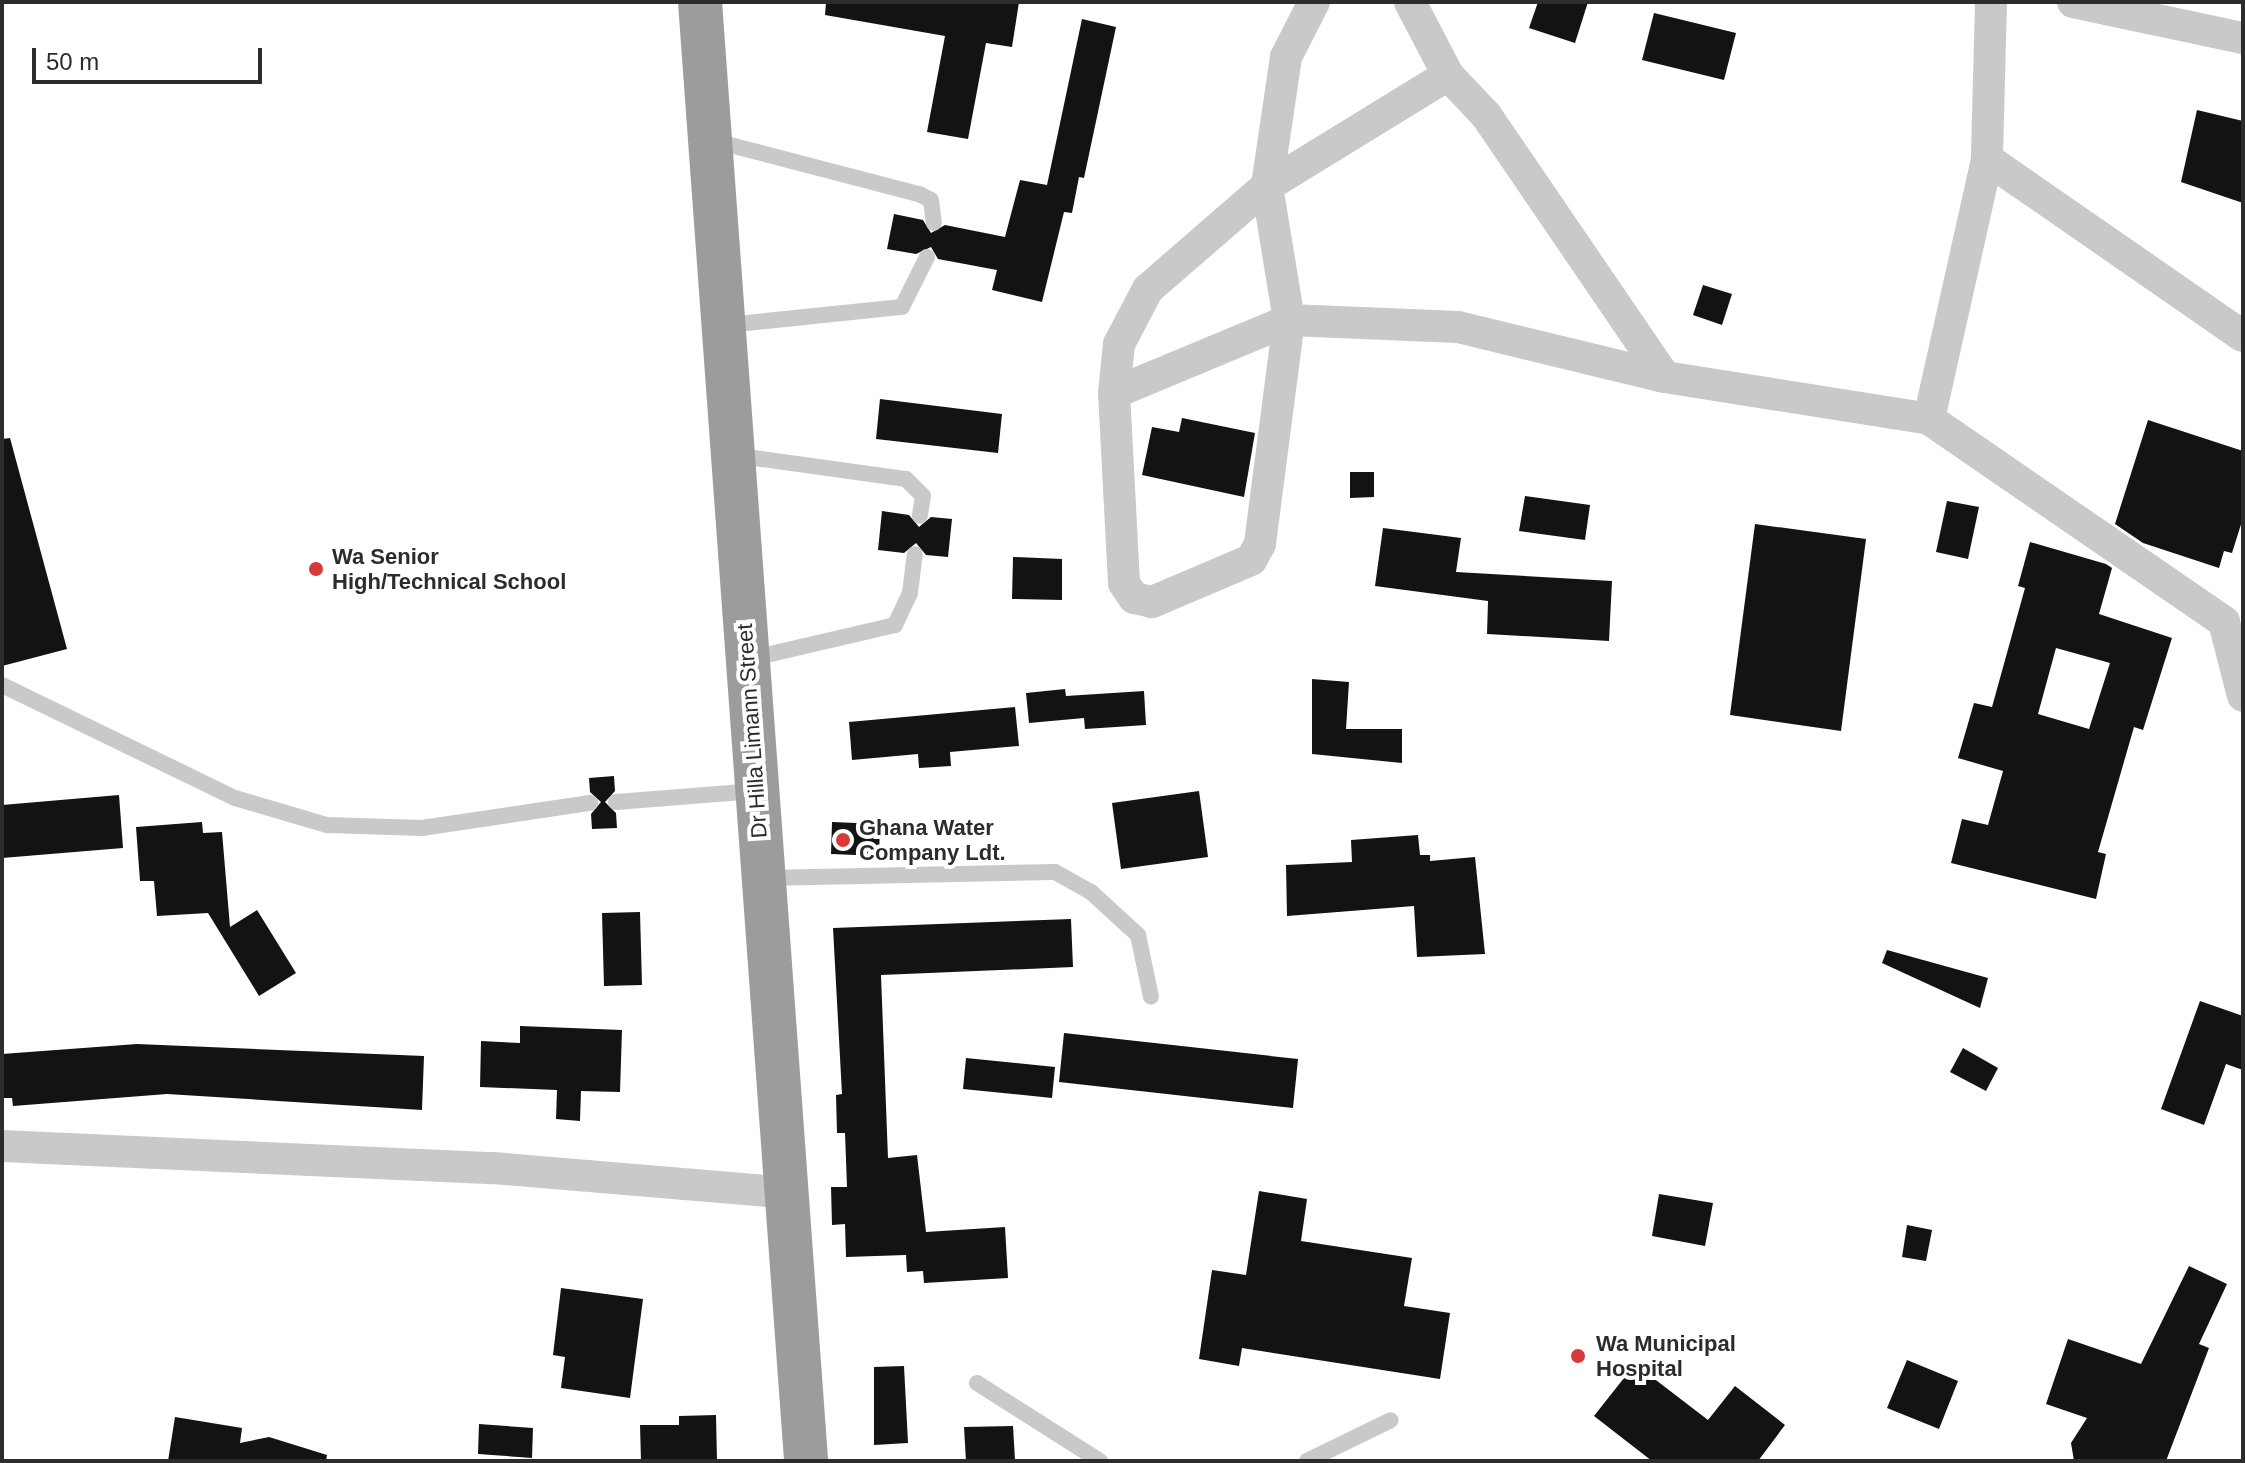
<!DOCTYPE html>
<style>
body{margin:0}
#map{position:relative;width:2245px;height:1463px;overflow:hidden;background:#fff;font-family:Helvetica,sans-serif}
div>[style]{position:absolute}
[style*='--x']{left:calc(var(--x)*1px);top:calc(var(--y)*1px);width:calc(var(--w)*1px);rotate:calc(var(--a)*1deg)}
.building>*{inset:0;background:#131313}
.service>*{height:16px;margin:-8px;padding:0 8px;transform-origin:8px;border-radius:8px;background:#c9c9c9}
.minor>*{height:32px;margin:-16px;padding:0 16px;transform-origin:16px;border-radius:16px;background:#c9c9c9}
.trunk>*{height:44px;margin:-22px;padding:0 22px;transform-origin:22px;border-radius:22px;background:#9c9c9c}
.dots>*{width:22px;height:22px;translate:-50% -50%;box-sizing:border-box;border:4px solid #fff;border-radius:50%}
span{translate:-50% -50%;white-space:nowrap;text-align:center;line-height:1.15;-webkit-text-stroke:8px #fff;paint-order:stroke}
.poi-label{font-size:22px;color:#2c2c2c;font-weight:700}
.left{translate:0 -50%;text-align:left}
.street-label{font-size:22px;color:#2c2c2c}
.frame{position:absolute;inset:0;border:4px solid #2c2c2c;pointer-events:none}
.scale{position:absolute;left:32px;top:48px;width:230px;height:36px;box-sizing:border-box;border:4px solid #2c2c2c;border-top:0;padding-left:10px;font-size:24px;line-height:28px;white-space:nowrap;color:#2c2c2c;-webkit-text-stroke:6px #fff;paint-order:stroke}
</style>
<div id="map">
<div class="building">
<div style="clip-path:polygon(826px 2px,1019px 2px,1012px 47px,986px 43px,968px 139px,927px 132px,945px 36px,825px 15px)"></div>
<div style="clip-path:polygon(1538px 2px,1588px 2px,1575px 43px,1529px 28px)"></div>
<div style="clip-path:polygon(1654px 13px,1736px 33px,1724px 80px,1642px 60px)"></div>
<div style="clip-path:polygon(1082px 19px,1116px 27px,1084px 178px,1079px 177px,1072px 213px,1064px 212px,1042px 302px,992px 290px,997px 270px,938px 259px,931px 247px,916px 254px,887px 249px,894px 214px,923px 220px,931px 233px,945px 225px,1005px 237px,1020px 180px,1047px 185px)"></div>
<div style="clip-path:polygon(2197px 110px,2243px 121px,2243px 203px,2181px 182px)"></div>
<div style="clip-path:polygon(1703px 285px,1732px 294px,1722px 325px,1693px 315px)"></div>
<div style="clip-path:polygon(880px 399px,1002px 414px,998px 453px,876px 439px)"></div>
<div style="clip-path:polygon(1182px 418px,1255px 433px,1244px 497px,1142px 475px,1152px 427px,1179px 432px)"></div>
<div style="clip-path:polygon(2148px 420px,2243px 451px,2243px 518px,2232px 553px,2224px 551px,2219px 568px,2143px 543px,2115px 524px)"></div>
<div style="clip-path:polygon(10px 438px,67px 649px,2px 666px,2px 439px)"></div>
<div style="clip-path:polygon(1350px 472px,1374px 472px,1374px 497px,1350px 498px)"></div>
<div style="clip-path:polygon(1525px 496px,1590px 505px,1585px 540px,1519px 531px)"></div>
<div style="clip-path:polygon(1947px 501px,1979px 507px,1968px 559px,1936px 552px)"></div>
<div style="clip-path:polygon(882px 511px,909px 515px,919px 527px,931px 517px,952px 519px,948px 557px,926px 555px,916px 543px,904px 553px,878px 550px)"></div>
<div style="clip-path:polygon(1755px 524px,1866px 539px,1841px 731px,1730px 715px)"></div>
<div style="clip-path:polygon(1383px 528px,1461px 538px,1456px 572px,1612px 581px,1609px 641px,1487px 634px,1488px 601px,1375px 586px)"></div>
<div style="clip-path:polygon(evenodd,2030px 542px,2106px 564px,2112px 568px,2099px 614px,2172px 638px,2143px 730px,2134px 727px,2098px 852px,2106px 854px,2096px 899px,1951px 863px,1962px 819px,1988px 825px,2003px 771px,1958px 758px,1974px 703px,1992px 707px,2025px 588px,2018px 586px,2030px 542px,2056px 648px,2110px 663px,2089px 729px,2038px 714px,2056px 648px)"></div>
<div style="clip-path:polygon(1013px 557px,1062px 559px,1062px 600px,1012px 599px)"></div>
<div style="clip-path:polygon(1312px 679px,1349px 682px,1346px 729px,1402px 729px,1402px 763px,1312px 754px)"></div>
<div style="clip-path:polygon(1065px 689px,1066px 696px,1144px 691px,1146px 725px,1085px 729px,1084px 718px,1029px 723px,1026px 693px)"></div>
<div style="clip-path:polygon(1015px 707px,1019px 746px,950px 752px,951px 766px,919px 768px,918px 754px,852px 760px,849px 722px)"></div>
<div style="clip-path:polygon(614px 776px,615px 791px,605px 802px,616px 813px,617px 828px,592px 829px,591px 814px,601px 802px,590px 792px,589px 778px)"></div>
<div style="clip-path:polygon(1199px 791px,1208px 857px,1121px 869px,1112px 803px)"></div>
<div style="clip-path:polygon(119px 795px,123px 848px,2px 858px,2px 805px)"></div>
<div style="clip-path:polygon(202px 822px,203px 833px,222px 832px,230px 927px,257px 910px,296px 973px,259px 996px,208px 913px,157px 916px,154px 881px,140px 881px,136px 827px)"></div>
<div style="clip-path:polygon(832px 822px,880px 824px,879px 856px,831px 854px)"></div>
<div style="clip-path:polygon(1418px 835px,1420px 855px,1430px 855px,1430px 861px,1475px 857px,1485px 954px,1417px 957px,1414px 906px,1287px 916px,1286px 865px,1352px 862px,1351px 840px)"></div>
<div style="clip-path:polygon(640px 912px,642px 985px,604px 986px,602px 913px)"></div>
<div style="clip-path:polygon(1071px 919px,1073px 967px,881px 975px,888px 1158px,917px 1155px,926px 1232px,1005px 1227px,1008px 1278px,924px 1283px,923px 1271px,907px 1272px,906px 1255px,846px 1257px,845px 1224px,832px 1225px,831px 1187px,847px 1187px,845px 1133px,837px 1133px,836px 1095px,842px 1094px,833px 928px)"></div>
<div style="clip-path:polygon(1887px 950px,1988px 978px,1980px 1008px,1882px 963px)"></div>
<div style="clip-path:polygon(2200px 1001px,2243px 1016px,2243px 1070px,2226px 1064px,2204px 1125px,2161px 1109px)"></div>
<div style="clip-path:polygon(520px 1026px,622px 1030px,620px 1092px,581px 1091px,580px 1121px,556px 1119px,557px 1090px,480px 1087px,481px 1041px,520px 1043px)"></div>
<div style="clip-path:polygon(1064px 1033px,1298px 1059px,1293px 1108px,1059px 1082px)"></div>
<div style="clip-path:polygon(137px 1044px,424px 1056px,422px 1110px,167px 1094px,13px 1106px,12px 1098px,2px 1098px,2px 1054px)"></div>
<div style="clip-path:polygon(1963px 1048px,1998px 1068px,1986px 1091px,1950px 1072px)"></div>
<div style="clip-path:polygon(966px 1058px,1055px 1067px,1052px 1098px,963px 1089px)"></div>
<div style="clip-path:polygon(1259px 1191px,1307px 1199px,1301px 1241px,1412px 1258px,1404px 1306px,1450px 1313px,1440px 1379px,1242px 1348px,1239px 1366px,1199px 1359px,1212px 1270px,1246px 1275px)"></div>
<div style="clip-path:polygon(1659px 1194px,1713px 1203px,1705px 1246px,1652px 1236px)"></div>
<div style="clip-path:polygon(1907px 1225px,1932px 1230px,1926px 1261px,1902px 1257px)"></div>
<div style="clip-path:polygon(2189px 1266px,2227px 1284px,2199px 1344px,2209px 1348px,2166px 1461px,2074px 1461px,2071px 1443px,2087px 1418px,2046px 1404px,2068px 1339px,2141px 1364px)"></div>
<div style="clip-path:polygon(561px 1288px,643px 1299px,630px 1398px,561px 1388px,565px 1357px,553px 1355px)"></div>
<div style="clip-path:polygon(1907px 1360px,1958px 1381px,1939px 1429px,1887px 1408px)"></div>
<div style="clip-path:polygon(1635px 1364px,1708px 1420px,1735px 1386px,1785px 1425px,1758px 1461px,1652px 1461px,1594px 1416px)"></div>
<div style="clip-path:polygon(904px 1366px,908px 1443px,874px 1445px,874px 1367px)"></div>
<div style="clip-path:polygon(716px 1415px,717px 1461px,641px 1461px,640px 1425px,679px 1425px,679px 1416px)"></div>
<div style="clip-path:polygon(175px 1417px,242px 1428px,240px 1443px,269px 1437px,327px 1455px,326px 1461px,168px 1461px)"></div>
<div style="clip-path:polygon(479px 1424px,533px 1428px,532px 1458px,478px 1454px)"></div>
<div style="clip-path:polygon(1013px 1426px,1015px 1460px,966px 1461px,964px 1427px)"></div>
</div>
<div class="service">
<div style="--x:715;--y:141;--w:211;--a:14.6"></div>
<div style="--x:919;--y:194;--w:13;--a:27"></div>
<div style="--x:931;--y:200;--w:23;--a:83"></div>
<div style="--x:727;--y:325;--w:176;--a:-5.9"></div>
<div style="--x:902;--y:307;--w:56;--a:-63.4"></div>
<div style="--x:733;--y:455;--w:175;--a:7.9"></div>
<div style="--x:906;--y:479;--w:24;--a:45"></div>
<div style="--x:923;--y:496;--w:20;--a:99"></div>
<div style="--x:749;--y:659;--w:150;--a:-13.1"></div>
<div style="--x:895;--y:625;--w:35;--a:-65"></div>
<div style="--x:910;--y:593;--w:39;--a:-83"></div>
<div style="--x:2;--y:685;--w:259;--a:25.9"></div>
<div style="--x:235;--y:798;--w:96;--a:16.4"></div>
<div style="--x:327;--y:825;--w:95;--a:1.8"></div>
<div style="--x:422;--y:828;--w:170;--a:-8.5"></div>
<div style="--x:616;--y:802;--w:140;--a:-4.5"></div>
<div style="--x:765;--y:878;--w:290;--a:-1.2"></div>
<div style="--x:1055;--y:872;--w:41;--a:29.1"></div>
<div style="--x:1091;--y:892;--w:64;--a:42.5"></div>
<div style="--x:1138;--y:935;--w:63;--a:78.2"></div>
<div style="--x:977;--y:1383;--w:146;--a:32.4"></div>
<div style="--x:1307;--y:1461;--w:93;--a:-26"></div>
</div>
<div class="minor">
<div style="--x:1314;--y:2;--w:62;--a:117"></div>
<div style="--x:1286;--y:57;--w:130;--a:98.4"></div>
<div style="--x:1267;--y:186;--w:136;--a:80.7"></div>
<div style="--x:1289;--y:320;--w:226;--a:97.4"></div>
<div style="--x:1260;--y:544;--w:18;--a:119"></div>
<div style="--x:1251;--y:560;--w:108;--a:157"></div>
<div style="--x:1152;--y:602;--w:18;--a:-167"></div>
<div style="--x:1134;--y:598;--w:18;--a:-124"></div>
<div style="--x:1124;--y:583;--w:190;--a:-93"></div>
<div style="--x:1114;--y:393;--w:49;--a:-84.2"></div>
<div style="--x:1119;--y:344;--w:62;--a:-62.2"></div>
<div style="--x:1148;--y:289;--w:157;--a:-40.9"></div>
<div style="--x:1267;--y:186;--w:212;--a:-31.5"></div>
<div style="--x:1410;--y:2;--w:82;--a:62.5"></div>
<div style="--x:1448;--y:75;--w:55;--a:46.5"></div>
<div style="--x:1486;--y:115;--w:317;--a:55.7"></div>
<div style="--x:1991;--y:2;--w:157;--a:91.5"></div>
<div style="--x:1987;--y:159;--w:311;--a:34.7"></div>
<div style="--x:2073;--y:2;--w:174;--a:12"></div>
<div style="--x:1114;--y:393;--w:190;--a:-22.6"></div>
<div style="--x:1289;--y:320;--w:169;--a:2.4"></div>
<div style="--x:1458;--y:327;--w:213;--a:13.6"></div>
<div style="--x:1665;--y:377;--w:267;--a:9"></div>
<div style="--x:1929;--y:419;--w:358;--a:34.5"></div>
<div style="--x:2224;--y:622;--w:76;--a:75.6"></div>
<div style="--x:1929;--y:419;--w:266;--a:-77.4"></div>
<div style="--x:2;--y:1146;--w:491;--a:2.6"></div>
<div style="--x:493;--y:1168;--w:296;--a:4.8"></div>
</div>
<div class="trunk">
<div style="--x:700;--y:2;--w:1463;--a:85.84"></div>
</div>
<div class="dots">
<div style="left:316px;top:569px;background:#d83a3b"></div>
<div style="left:843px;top:840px;background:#d83a3b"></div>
<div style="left:1578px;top:1356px;background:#d83a3b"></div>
</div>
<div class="poi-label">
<span class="left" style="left:332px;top:569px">Wa Senior<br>High/Technical School</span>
<span class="left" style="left:859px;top:840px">Ghana Water<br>Company Ldt.</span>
<span class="left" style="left:1596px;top:1356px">Wa Municipal<br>Hospital</span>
</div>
<div class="street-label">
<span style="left:752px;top:731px;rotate:-94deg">Dr Hilla Limann Street</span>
</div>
<div class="frame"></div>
<div class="scale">50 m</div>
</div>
